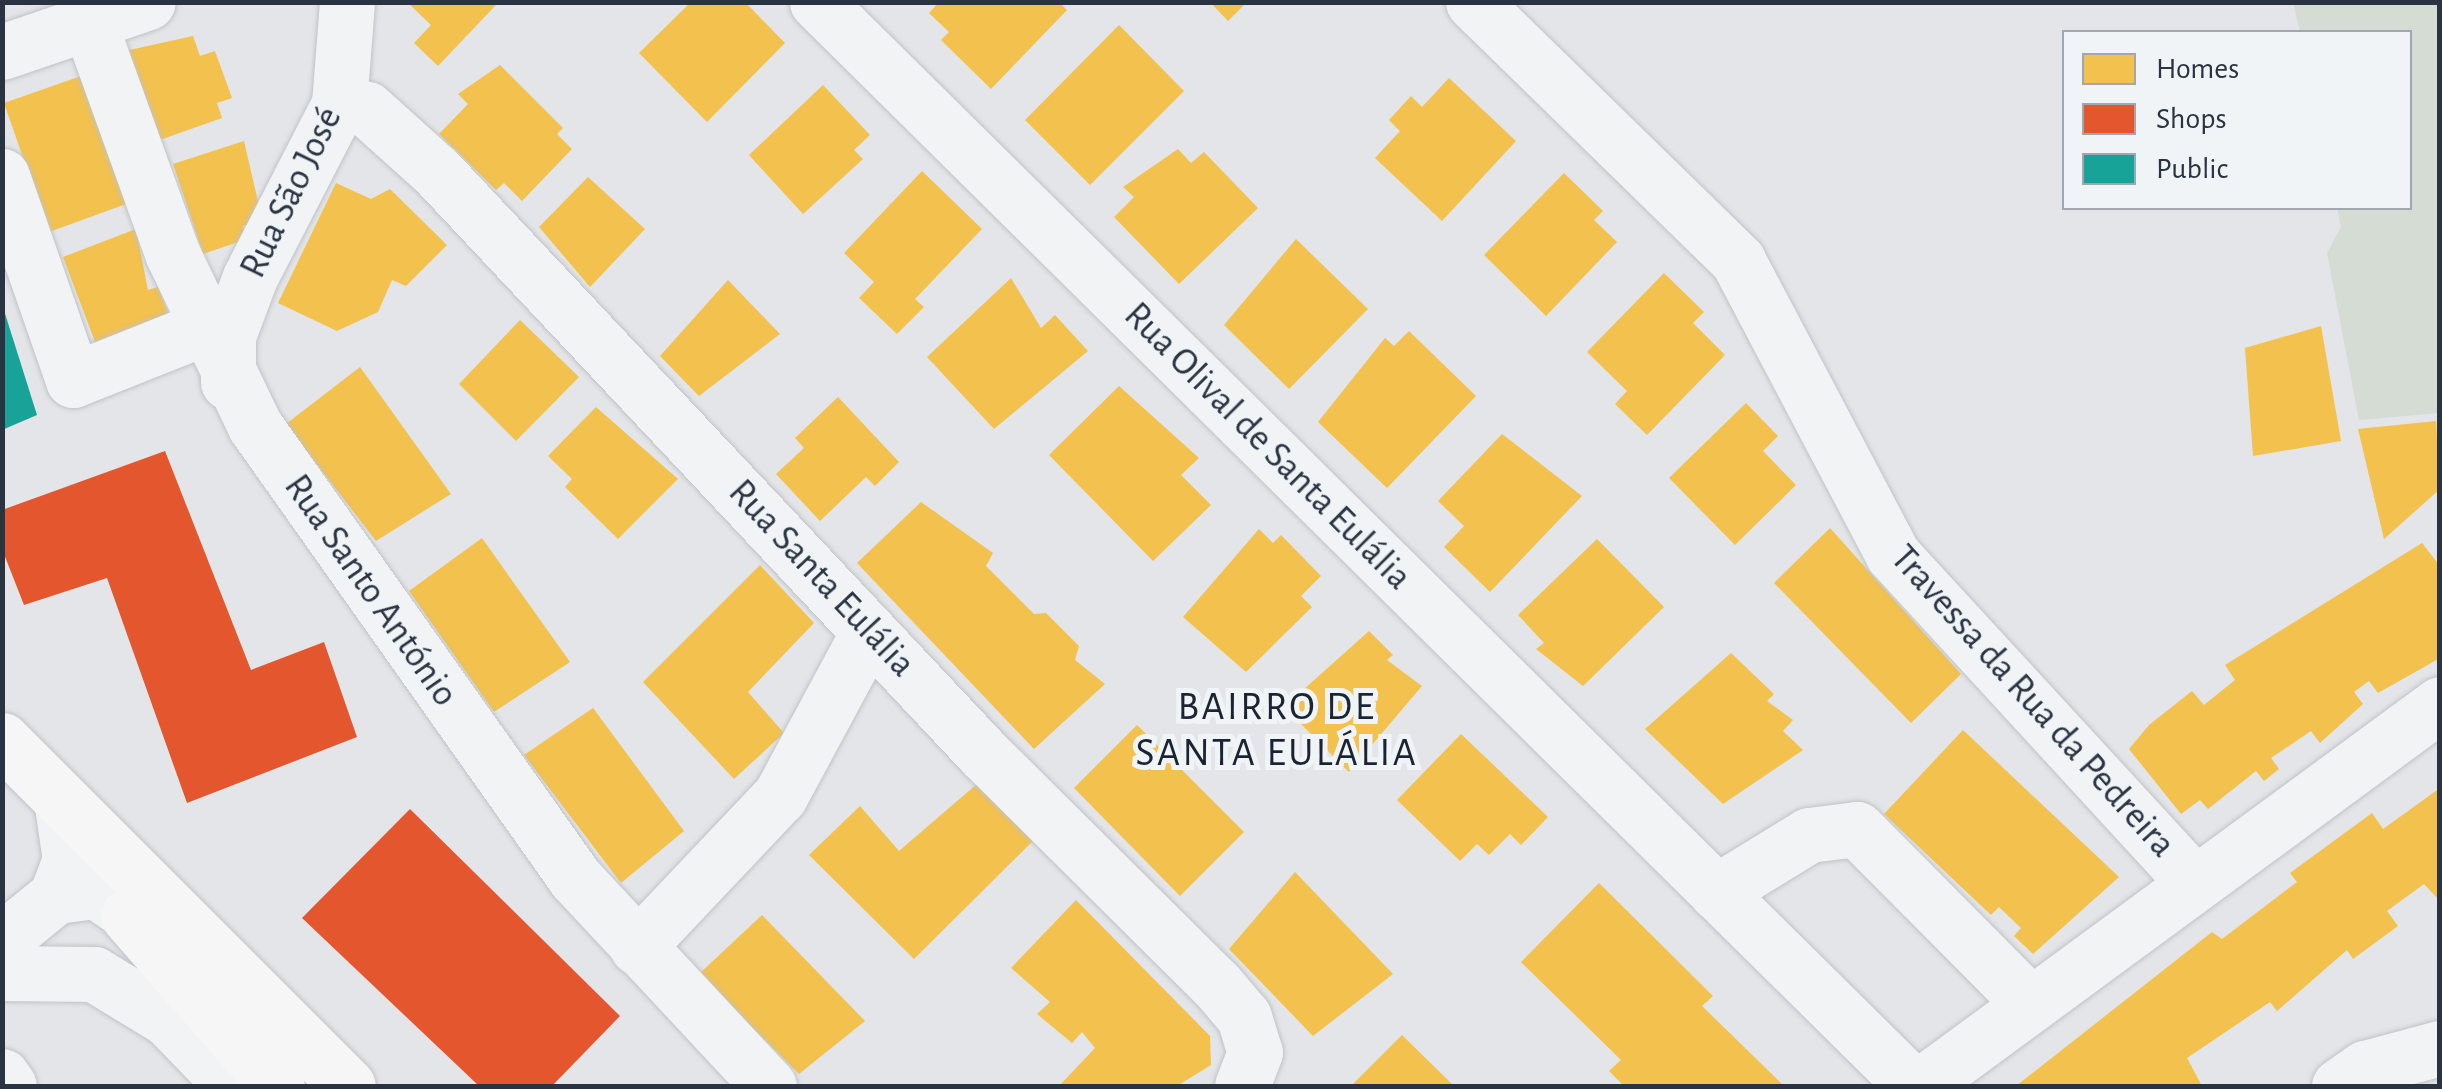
<!DOCTYPE html>
<meta charset="utf-8">
<style>
body{margin:0}
#map{position:relative;width:2442px;height:1089px;overflow:hidden;background:#e3e5e8;font-family:"Alegreya Sans",sans-serif}
div>[style]{position:absolute}
[style*='--x']{left:calc(var(--x)*1px);top:calc(var(--y)*1px);width:calc(var(--w)*1px);rotate:calc(var(--a)*1deg)}
.green>*{inset:0;background:#d4dcd3}
.homes>*{inset:0;background:#f2c14e}
.shops>*{inset:0;background:#e4572e}
.public>*{inset:0;background:#17a398}
.roads{filter:drop-shadow(0 0 2px #c1c3c6) drop-shadow(0 0 2px #c1c3c6)}
.street>*{height:55px;margin:-27.5px;padding:0 27.5px;transform-origin:27.5px;border-radius:27.5px;background:#f2f3f5}
.primary>*{height:55px;margin:-27.5px;padding:0 27.5px;transform-origin:27.5px;border-radius:27.5px;background:#f6f6f7}
span{translate:-50% -50%;white-space:nowrap;text-align:center;line-height:1.15;-webkit-text-stroke:10px #f0f4f7;paint-order:stroke}
.street-label{font-size:38px;color:#293342}
.neighbourhood-label{font-size:40px;color:#1b2432;letter-spacing:2.5px}
.frame{position:absolute;inset:0;border:5px solid #293342;pointer-events:none}
.legend{position:absolute;left:2062px;top:30px;width:350px;height:180px;box-sizing:border-box;background:#f0f4f7;border:2px solid #a0a7af;margin:0;padding:12px 18px;list-style:none;font-size:30px;color:#293342}
.legend li{display:flex;align-items:center;gap:20px;height:50px}
.legend b{width:50px;border:2px solid #a0a7af}
</style>
<div id="map">
<div class="green">
<div style="clip-path:polygon(2293px 3px,2439px 3px,2439px 413px,2359px 420px,2327px 253px,2341px 227px,2337px 208px,2410px 208px,2410px 32px,2300px 32px)"></div>
</div>
<div class="homes">
<div style="clip-path:polygon(407px 2px,494px 2px,496px 5px,438px 66px,414px 43px,431px 25px)"></div>
<div style="clip-path:polygon(691px 2px,745px 2px,785px 43px,707px 122px,639px 53px)"></div>
<div style="clip-path:polygon(939px 2px,1059px 2px,1067px 10px,991px 89px,941px 40px,949px 32px,929px 13px)"></div>
<div style="clip-path:polygon(1210px 2px,1247px 2px,1228px 21px)"></div>
<div style="clip-path:polygon(1119px 25px,1184px 91px,1090px 185px,1025px 120px)"></div>
<div style="clip-path:polygon(193px 36px,200px 56px,215px 51px,232px 98px,217px 103px,222px 118px,157px 141px,125px 51px)"></div>
<div style="clip-path:polygon(500px 65px,563px 128px,557px 134px,572px 149px,522px 201px,504px 183px,496px 190px,439px 134px,468px 104px,458px 94px)"></div>
<div style="clip-path:polygon(84px 75px,129px 203px,49px 232px,4px 103px)"></div>
<div style="clip-path:polygon(1449px 78px,1516px 141px,1442px 221px,1375px 158px,1400px 131px,1389px 120px,1411px 96px,1422px 107px)"></div>
<div style="clip-path:polygon(823px 85px,870px 135px,854px 150px,863px 159px,803px 214px,749px 155px)"></div>
<div style="clip-path:polygon(244px 141px,262px 219px,243px 226px,247px 239px,203px 254px,173px 164px)"></div>
<div style="clip-path:polygon(1178px 149px,1191px 163px,1204px 152px,1258px 208px,1179px 284px,1114px 217px,1134px 197px,1123px 187px)"></div>
<div style="clip-path:polygon(922px 171px,982px 229px,915px 299px,924px 307px,897px 334px,859px 298px,874px 282px,844px 253px)"></div>
<div style="clip-path:polygon(1564px 173px,1603px 211px,1594px 220px,1617px 242px,1546px 316px,1484px 255px)"></div>
<div style="clip-path:polygon(588px 177px,645px 229px,590px 287px,539px 227px)"></div>
<div style="clip-path:polygon(336px 183px,371px 199px,390px 189px,447px 245px,406px 286px,392px 280px,378px 312px,337px 331px,278px 303px)"></div>
<div style="clip-path:polygon(136px 229px,148px 290px,158px 287px,171px 320px,97px 347px,63px 257px)"></div>
<div style="clip-path:polygon(1296px 239px,1368px 309px,1289px 389px,1224px 325px)"></div>
<div style="clip-path:polygon(1664px 273px,1704px 312px,1693px 323px,1725px 355px,1647px 435px,1615px 404px,1627px 391px,1587px 352px)"></div>
<div style="clip-path:polygon(1011px 278px,1041px 328px,1055px 315px,1088px 351px,994px 429px,927px 357px)"></div>
<div style="clip-path:polygon(728px 280px,780px 334px,699px 396px,660px 356px)"></div>
<div style="clip-path:polygon(520px 320px,579px 377px,516px 441px,459px 384px)"></div>
<div style="clip-path:polygon(2321px 326px,2341px 441px,2253px 456px,2245px 348px)"></div>
<div style="clip-path:polygon(1409px 331px,1476px 396px,1387px 488px,1318px 422px,1385px 338px,1394px 346px)"></div>
<div style="clip-path:polygon(360px 367px,451px 494px,376px 541px,286px 424px)"></div>
<div style="clip-path:polygon(1119px 386px,1199px 458px,1181px 475px,1211px 505px,1153px 561px,1049px 455px)"></div>
<div style="clip-path:polygon(838px 397px,899px 462px,875px 486px,866px 477px,820px 521px,776px 474px,804px 448px,795px 438px)"></div>
<div style="clip-path:polygon(1746px 403px,1778px 436px,1763px 451px,1796px 485px,1735px 545px,1669px 478px)"></div>
<div style="clip-path:polygon(596px 407px,678px 479px,618px 539px,565px 487px,572px 479px,548px 456px)"></div>
<div style="clip-path:polygon(2436px 421px,2440px 489px,2384px 539px,2358px 429px)"></div>
<div style="clip-path:polygon(1502px 434px,1582px 496px,1490px 592px,1444px 547px,1464px 526px,1438px 501px)"></div>
<div style="clip-path:polygon(921px 502px,993px 553px,986px 566px,1034px 614px,1046px 613px,1079px 646px,1075px 660px,1105px 684px,1034px 749px,857px 563px)"></div>
<div style="clip-path:polygon(1830px 528px,1961px 674px,1911px 723px,1774px 583px)"></div>
<div style="clip-path:polygon(1259px 529px,1273px 543px,1281px 535px,1321px 576px,1301px 596px,1312px 607px,1246px 672px,1183px 617px)"></div>
<div style="clip-path:polygon(482px 538px,570px 662px,494px 712px,409px 591px)"></div>
<div style="clip-path:polygon(1597px 539px,1664px 607px,1583px 686px,1536px 649px,1544px 643px,1518px 615px)"></div>
<div style="clip-path:polygon(2422px 543px,2440px 566px,2440px 658px,2378px 693px,2369px 681px,2354px 692px,2363px 704px,2320px 743px,2311px 731px,2271px 758px,2279px 769px,2264px 781px,2256px 771px,2208px 809px,2200px 800px,2181px 814px,2129px 749px,2149px 725px,2192px 691px,2204px 705px,2235px 680px,2225px 665px)"></div>
<div style="clip-path:polygon(760px 565px,814px 623px,748px 692px,784px 733px,734px 779px,643px 682px)"></div>
<div style="clip-path:polygon(1369px 631px,1393px 655px,1387px 660px,1422px 686px,1349px 772px,1284px 707px)"></div>
<div style="clip-path:polygon(1731px 653px,1774px 694px,1767px 701px,1793px 720px,1783px 731px,1803px 750px,1723px 804px,1645px 729px)"></div>
<div style="clip-path:polygon(593px 708px,684px 831px,621px 883px,524px 755px)"></div>
<div style="clip-path:polygon(1137px 725px,1244px 832px,1180px 896px,1074px 788px)"></div>
<div style="clip-path:polygon(1963px 730px,2119px 877px,2033px 954px,2014px 936px,2021px 928px,1999px 907px,1991px 915px,1884px 814px)"></div>
<div style="clip-path:polygon(1461px 734px,1548px 817px,1521px 845px,1510px 834px,1489px 855px,1477px 844px,1460px 861px,1397px 800px)"></div>
<div style="clip-path:polygon(977px 784px,1033px 841px,914px 959px,809px 855px,860px 806px,899px 851px)"></div>
<div style="clip-path:polygon(2440px 788px,2440px 901px,2424px 884px,2387px 911px,2398px 926px,2353px 959px,2347px 950px,2277px 1011px,2270px 1002px,2187px 1058px,2202px 1086px,2016px 1086px,2212px 932px,2222px 939px,2297px 882px,2290px 873px,2372px 813px,2383px 829px)"></div>
<div style="clip-path:polygon(1295px 872px,1393px 974px,1313px 1036px,1229px 949px)"></div>
<div style="clip-path:polygon(1599px 883px,1713px 996px,1702px 1006px,1784px 1086px,1624px 1086px,1609px 1071px,1621px 1060px,1521px 962px)"></div>
<div style="clip-path:polygon(1076px 900px,1210px 1036px,1211px 1065px,1177px 1086px,1059px 1086px,1095px 1048px,1082px 1032px,1072px 1043px,1037px 1014px,1050px 1002px,1011px 968px)"></div>
<div style="clip-path:polygon(762px 915px,865px 1021px,799px 1074px,699px 974px)"></div>
<div style="clip-path:polygon(1402px 1035px,1454px 1086px,1351px 1086px)"></div>
</div>
<div class="shops">
<div style="clip-path:polygon(165px 451px,251px 670px,324px 642px,357px 737px,187px 803px,107px 578px,24px 605px,2px 549px,2px 510px)"></div>
<div style="clip-path:polygon(410px 809px,620px 1016px,552px 1086px,479px 1086px,302px 918px)"></div>
</div>
<div class="public">
<div style="clip-path:polygon(2px 304px,37px 415px,2px 430px)"></div>
</div>
<div class="roads">
<div class="street">
<div style="--x:817;--y:2;--w:1542;--a:44.68"></div>
<div style="--x:1473;--y:2;--w:371;--a:44.3"></div>
<div style="--x:1738;--y:261;--w:332;--a:62.2"></div>
<div style="--x:1893;--y:555;--w:446;--a:47.4"></div>
<div style="--x:89;--y:22;--w:248;--a:70.2"></div>
<div style="--x:173;--y:255;--w:190;--a:64.4"></div>
<div style="--x:255;--y:426;--w:554;--a:54.7"></div>
<div style="--x:575;--y:878;--w:284;--a:47"></div>
<div style="--x:2;--y:52;--w:154;--a:-18.9"></div>
<div style="--x:339;--y:104;--w:28;--a:10"></div>
<div style="--x:367;--y:109;--w:94;--a:42"></div>
<div style="--x:437;--y:172;--w:796;--a:46.78"></div>
<div style="--x:982;--y:752;--w:330;--a:44.8"></div>
<div style="--x:1216;--y:984;--w:43;--a:49.7"></div>
<div style="--x:1244;--y:1017;--w:37;--a:73"></div>
<div style="--x:1255;--y:1052;--w:36;--a:111"></div>
<div style="--x:2;--y:176;--w:216;--a:70.8"></div>
<div style="--x:73;--y:380;--w:141;--a:-21.7"></div>
<div style="--x:228;--y:382;--w:46;--a:-90"></div>
<div style="--x:228;--y:336;--w:63;--a:-69.6"></div>
<div style="--x:250;--y:277;--w:195;--a:-62.8"></div>
<div style="--x:339;--y:104;--w:102;--a:-85.5"></div>
<div style="--x:1716;--y:892;--w:109;--a:-31.5"></div>
<div style="--x:1809;--y:835;--w:48;--a:-7.1"></div>
<div style="--x:1857;--y:829;--w:247;--a:45.2"></div>
<div style="--x:56;--y:896;--w:40;--a:-7.1"></div>
<div style="--x:96;--y:891;--w:86;--a:34.1"></div>
<div style="--x:2;--y:940;--w:70;--a:-39.2"></div>
<div style="--x:56;--y:896;--w:39;--a:-69"></div>
<div style="--x:70;--y:860;--w:55;--a:-98.4"></div>
<div style="--x:637;--y:947;--w:208;--a:-46.6"></div>
<div style="--x:780;--y:796;--w:187;--a:-61.7"></div>
<div style="--x:2;--y:973;--w:92;--a:0.6"></div>
<div style="--x:94;--y:974;--w:87;--a:31.3"></div>
<div style="--x:168;--y:1019;--w:93;--a:45.9"></div>
<div style="--x:2;--y:1076;--w:12;--a:55"></div>
<div style="--x:1920;--y:1086;--w:645;--a:-36.3"></div>
<div style="--x:2339;--y:1086;--w:32;--a:-35"></div>
<div style="--x:2365;--y:1068;--w:78;--a:-14.9"></div>
</div>
<div class="primary">
<div style="--x:2;--y:740;--w:489;--a:45"></div>
<div style="--x:128;--y:916;--w:226;--a:48.8"></div>
</div>
</div>
<div class="street-label">
<span style="left:292px;top:193px;rotate:-64deg">Rua São José</span>
<span style="left:1267px;top:447px;rotate:45deg">Rua Olival de Santa Eulália</span>
<span style="left:821px;top:579px;rotate:47deg">Rua Santa Eulália</span>
<span style="left:370px;top:591px;rotate:55deg">Rua Santo António</span>
<span style="left:2032px;top:702px;rotate:48deg">Travessa da Rua da Pedreira</span>
</div>
<div class="neighbourhood-label">
<span style="left:1277px;top:730px">BAIRRO DE<br>SANTA EULÁLIA</span>
</div>
<div class="frame"></div>
<ul class="legend">
<li><b style="height:28px;background:#f2c14e"></b>Homes</li>
<li><b style="height:28px;background:#e4572e"></b>Shops</li>
<li><b style="height:28px;background:#17a398"></b>Public</li>
</ul>
</div>
